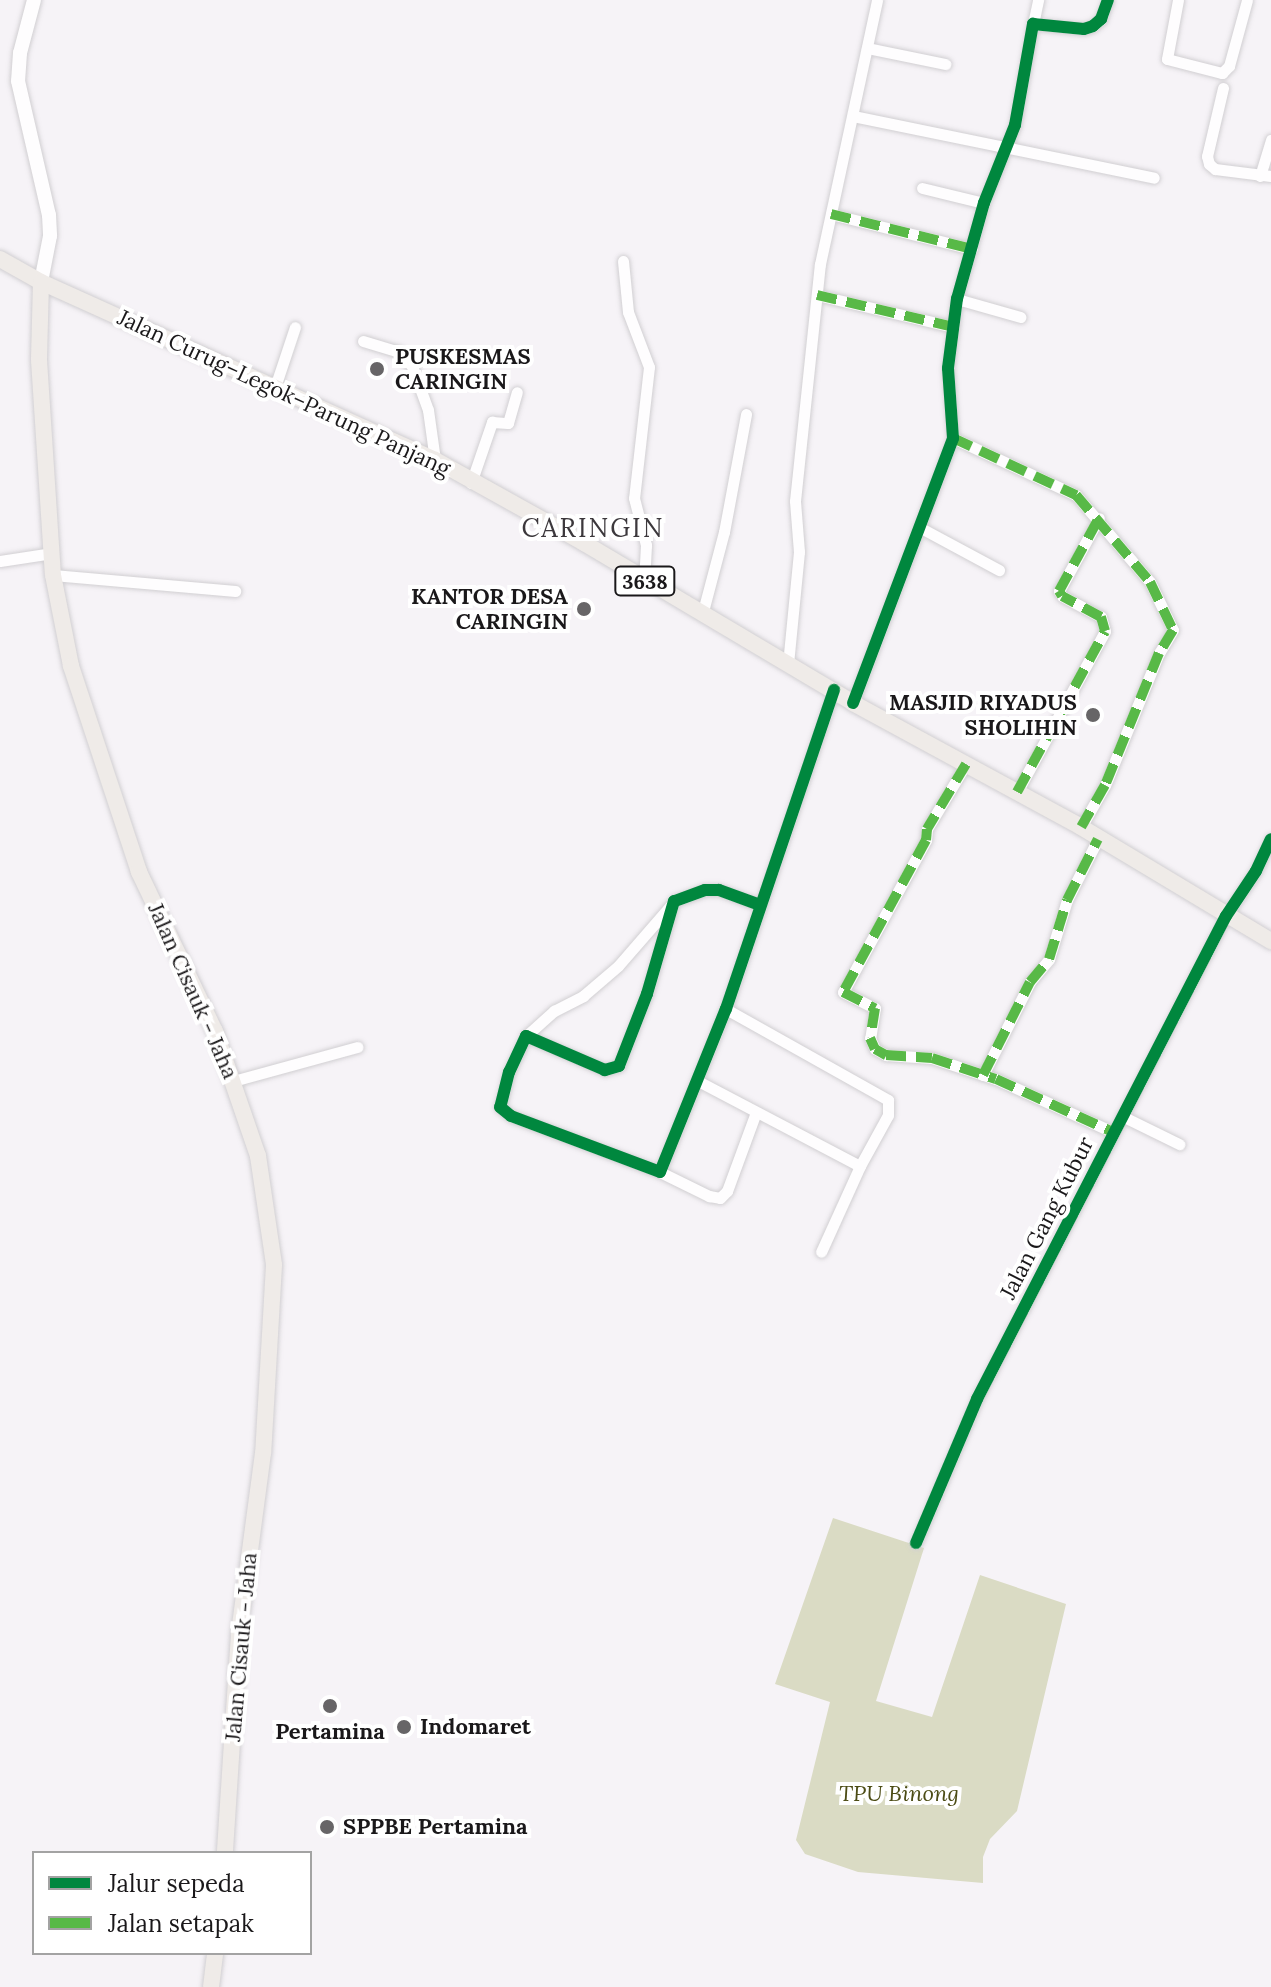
<!DOCTYPE html>
<meta charset="utf-8">
<style>
body{margin:0}
#map{position:relative;width:1271px;height:1987px;overflow:hidden;background:#f6f3f7;font-family:Lora,serif}
div>[style]{position:absolute}
[style*='--x']{left:calc(var(--x)*1px);top:calc(var(--y)*1px);width:calc(var(--w)*1px);rotate:calc(var(--a)*1deg)}
.green>*{inset:0;background:#dadbc4}
.roads{filter:drop-shadow(0 0 2px #d1cfd2) drop-shadow(0 0 2px #d1cfd2)}
.minor>*{height:11px;margin:-5.5px;padding:0 5.5px;transform-origin:5.5px;border-radius:5.5px;background:#fefdfe}
.tertiary>*{height:14px;margin:-7px;padding:0 7px;transform-origin:7px;border-radius:7px;background:#fefdfe}
.primary>*{height:16px;margin:-8px;padding:0 8px;transform-origin:8px;border-radius:8px;background:#efebe8}
.quiet>*{height:10px;margin-top:-5px;transform-origin:0;background:repeating-linear-gradient(90deg,#58b947 0 20px,transparent 0 30px)}
.cycleway>*{height:12px;margin:-6px;padding:0 6px;transform-origin:6px;border-radius:6px;background:#00873e}
.dots>*{width:22px;height:22px;translate:-50% -50%;box-sizing:border-box;border:4px solid #fff;border-radius:50%}
span{translate:-50% -50%;white-space:nowrap;text-align:center;line-height:1.15;-webkit-text-stroke:8px #fff;paint-order:stroke}
.shield-label span{padding:2px 6px;background:#fff;border:2px solid;border-radius:6px;-webkit-text-stroke-width:0}
.shield-label{font-size:20px;color:#1a181a;font-weight:700}
.poi-label{font-size:22px;color:#1a181a;font-weight:700}
.left{translate:0 -50%;text-align:left}
.right{translate:-100% -50%;text-align:right}
.street-label{font-size:22px;color:#1a181a}
.park-label{font-size:22px;color:#4c4c15;font-style:italic}
.quarter-label{font-size:26px;color:#3c383c;letter-spacing:2px}
.legend{position:absolute;left:32px;top:1851px;width:280px;height:104px;box-sizing:border-box;background:#fff;border:2px solid #a3a3a3;margin:0;padding:10px 14px;list-style:none;font-size:24px;color:#1a181a}
.legend li{display:flex;align-items:center;gap:16px;height:40px}
.legend b{width:40px;border:2px solid #a3a3a3}
</style>
<div id="map">
<div class="green">
<div style="clip-path:polygon(833px 1518px,924px 1548px,876px 1701px,932px 1717px,980px 1575px,1066px 1604px,1017px 1811px,990px 1839px,983px 1857px,983px 1883px,858px 1872px,805px 1854px,796px 1840px,830px 1702px,775px 1684px)"></div>
</div>
<div class="roads">
<div class="minor">
<div style="--x:1178;--y:0;--w:60;--a:100.6"></div>
<div style="--x:1167;--y:59;--w:57;--a:14.3"></div>
<div style="--x:1222;--y:73;--w:10;--a:-45"></div>
<div style="--x:1229;--y:66;--w:68;--a:-74.7"></div>
<div style="--x:1033;--y:24;--w:25;--a:-78"></div>
<div style="--x:867;--y:48;--w:80;--a:11.6"></div>
<div style="--x:1223;--y:88;--w:70;--a:103.2"></div>
<div style="--x:1207;--y:156;--w:8;--a:76"></div>
<div style="--x:1209;--y:164;--w:8;--a:40"></div>
<div style="--x:1215;--y:169;--w:56;--a:7.1"></div>
<div style="--x:853;--y:116;--w:307;--a:11.6"></div>
<div style="--x:1260;--y:176;--w:38;--a:-73"></div>
<div style="--x:922;--y:188;--w:64;--a:13.6"></div>
<div style="--x:831;--y:214;--w:145;--a:13.9"></div>
<div style="--x:623;--y:261;--w:51;--a:84.4"></div>
<div style="--x:628;--y:312;--w:59;--a:69.1"></div>
<div style="--x:649;--y:367;--w:132;--a:96.5"></div>
<div style="--x:634;--y:498;--w:49;--a:75.7"></div>
<div style="--x:646;--y:545;--w:36;--a:93"></div>
<div style="--x:817;--y:295;--w:140;--a:13.2"></div>
<div style="--x:957;--y:299;--w:66;--a:15.9"></div>
<div style="--x:363;--y:341;--w:38;--a:17"></div>
<div style="--x:399;--y:352;--w:19;--a:47"></div>
<div style="--x:412;--y:366;--w:47;--a:70"></div>
<div style="--x:428;--y:410;--w:50;--a:82"></div>
<div style="--x:275;--y:387;--w:63;--a:-71.6"></div>
<div style="--x:953;--y:438;--w:136;--a:24.9"></div>
<div style="--x:1076;--y:495;--w:114;--a:49.6"></div>
<div style="--x:1150;--y:582;--w:53;--a:64.4"></div>
<div style="--x:1173;--y:630;--w:27;--a:121"></div>
<div style="--x:1159;--y:653;--w:143;--a:112.2"></div>
<div style="--x:1105;--y:785;--w:48;--a:119.7"></div>
<div style="--x:471;--y:483;--w:65;--a:-71"></div>
<div style="--x:492;--y:422;--w:16;--a:4"></div>
<div style="--x:508;--y:423;--w:32;--a:-74"></div>
<div style="--x:919;--y:527;--w:91;--a:28.3"></div>
<div style="--x:0;--y:561;--w:53;--a:-8.7"></div>
<div style="--x:53;--y:575;--w:183;--a:5"></div>
<div style="--x:702;--y:615;--w:86;--a:-75.2"></div>
<div style="--x:724;--y:532;--w:120;--a:-79.4"></div>
<div style="--x:788;--y:664;--w:113;--a:-84.4"></div>
<div style="--x:799;--y:552;--w:51;--a:-94.5"></div>
<div style="--x:795;--y:501;--w:238;--a:-84"></div>
<div style="--x:820;--y:264;--w:270;--a:-77.8"></div>
<div style="--x:853;--y:703;--w:283;--a:-69.3"></div>
<div style="--x:953;--y:438;--w:70;--a:-94.1"></div>
<div style="--x:948;--y:368;--w:70;--a:-82.6"></div>
<div style="--x:957;--y:299;--w:100;--a:-74.3"></div>
<div style="--x:984;--y:203;--w:84;--a:-68.3"></div>
<div style="--x:1015;--y:125;--w:103;--a:-79.9"></div>
<div style="--x:1033;--y:24;--w:51;--a:5.6"></div>
<div style="--x:1084;--y:29;--w:9;--a:-18"></div>
<div style="--x:1093;--y:26;--w:11;--a:-41"></div>
<div style="--x:1101;--y:19;--w:20;--a:-70"></div>
<div style="--x:966;--y:764;--w:76;--a:121"></div>
<div style="--x:927;--y:829;--w:11;--a:95"></div>
<div style="--x:926;--y:840;--w:173;--a:118.6"></div>
<div style="--x:843;--y:992;--w:36;--a:27"></div>
<div style="--x:875;--y:1008;--w:30;--a:99"></div>
<div style="--x:870;--y:1038;--w:12;--a:66"></div>
<div style="--x:875;--y:1049;--w:13;--a:29"></div>
<div style="--x:886;--y:1055;--w:46;--a:3.7"></div>
<div style="--x:932;--y:1058;--w:67;--a:18.2"></div>
<div style="--x:996;--y:1079;--w:128;--a:24.4"></div>
<div style="--x:1017;--y:792;--w:183;--a:-61.3"></div>
<div style="--x:1105;--y:631;--w:15;--a:-106"></div>
<div style="--x:1101;--y:617;--w:44;--a:-151.7"></div>
<div style="--x:1062;--y:596;--w:6;--a:-121"></div>
<div style="--x:1059;--y:591;--w:83;--a:-61.3"></div>
<div style="--x:760;--y:905;--w:44;--a:-159.9"></div>
<div style="--x:719;--y:890;--w:14;--a:180"></div>
<div style="--x:705;--y:890;--w:33;--a:160"></div>
<div style="--x:674;--y:901;--w:97;--a:106.2"></div>
<div style="--x:647;--y:994;--w:77;--a:111.3"></div>
<div style="--x:619;--y:1066;--w:15;--a:164"></div>
<div style="--x:605;--y:1070;--w:86;--a:-156.7"></div>
<div style="--x:526;--y:1036;--w:40;--a:115"></div>
<div style="--x:509;--y:1072;--w:36;--a:104"></div>
<div style="--x:500;--y:1107;--w:14;--a:39"></div>
<div style="--x:511;--y:1116;--w:159;--a:20.6"></div>
<div style="--x:660;--y:1172;--w:176;--a:-68"></div>
<div style="--x:726;--y:1009;--w:337;--a:-71.3"></div>
<div style="--x:726;--y:1009;--w:186;--a:29.3"></div>
<div style="--x:888;--y:1100;--w:15;--a:90"></div>
<div style="--x:888;--y:1115;--w:58;--a:118.8"></div>
<div style="--x:526;--y:1036;--w:38;--a:-42"></div>
<div style="--x:554;--y:1011;--w:33;--a:-27"></div>
<div style="--x:583;--y:996;--w:46;--a:-40.6"></div>
<div style="--x:618;--y:966;--w:81;--a:-49"></div>
<div style="--x:983;--y:1075;--w:104;--a:-63.2"></div>
<div style="--x:1030;--y:982;--w:30;--a:-50"></div>
<div style="--x:1049;--y:959;--w:62;--a:-73"></div>
<div style="--x:1067;--y:900;--w:68;--a:-63.1"></div>
<div style="--x:233;--y:1081;--w:129;--a:-15.3"></div>
<div style="--x:698;--y:1081;--w:183;--a:27.7"></div>
<div style="--x:860;--y:1166;--w:94;--a:114.4"></div>
<div style="--x:1122;--y:1116;--w:64;--a:26.2"></div>
<div style="--x:660;--y:1172;--w:55;--a:26.1"></div>
<div style="--x:709;--y:1196;--w:11;--a:10"></div>
<div style="--x:720;--y:1198;--w:10;--a:-45"></div>
<div style="--x:727;--y:1191;--w:84;--a:-69.8"></div>
<div style="--x:916;--y:1543;--w:156;--a:-67"></div>
<div style="--x:977;--y:1399;--w:543;--a:-62.73"></div>
<div style="--x:1226;--y:916;--w:54;--a:-56.3"></div>
<div style="--x:1256;--y:871;--w:35;--a:-65"></div>
</div>
<div class="tertiary">
<div style="--x:34;--y:0;--w:55;--a:104.8"></div>
<div style="--x:20;--y:53;--w:28;--a:94"></div>
<div style="--x:18;--y:81;--w:138;--a:77"></div>
<div style="--x:49;--y:215;--w:21;--a:87"></div>
<div style="--x:50;--y:236;--w:47;--a:101.1"></div>
</div>
<div class="primary">
<div style="--x:0;--y:259;--w:47;--a:29.3"></div>
<div style="--x:41;--y:282;--w:432;--a:24.3"></div>
<div style="--x:435;--y:460;--w:171;--a:29.1"></div>
<div style="--x:584;--y:543;--w:313;--a:30.7"></div>
<div style="--x:853;--y:703;--w:260;--a:28.5"></div>
<div style="--x:1081;--y:827;--w:222;--a:31"></div>
<div style="--x:41;--y:282;--w:78;--a:91.5"></div>
<div style="--x:39;--y:360;--w:215;--a:86.3"></div>
<div style="--x:53;--y:575;--w:93;--a:78.8"></div>
<div style="--x:71;--y:666;--w:217;--a:71.7"></div>
<div style="--x:139;--y:872;--w:176;--a:64.5"></div>
<div style="--x:215;--y:1031;--w:132;--a:71"></div>
<div style="--x:258;--y:1156;--w:110;--a:81.6"></div>
<div style="--x:274;--y:1265;--w:188;--a:93.3"></div>
<div style="--x:263;--y:1453;--w:183;--a:97.6"></div>
<div style="--x:239;--y:1634;--w:219;--a:93.7"></div>
<div style="--x:211;--y:1987;--w:34;--a:-83"></div>
</div>
</div>
<div class="quiet">
<div style="--x:831;--y:214;--w:145;--a:13.9"></div>
<div style="--x:817;--y:295;--w:140;--a:13.2"></div>
<div style="--x:953;--y:438;--w:136;--a:24.9"></div>
<div style="--x:1076;--y:495;--w:114;--a:49.6"></div>
<div style="--x:1150;--y:582;--w:53;--a:64.4"></div>
<div style="--x:1173;--y:630;--w:27;--a:121"></div>
<div style="--x:1159;--y:653;--w:143;--a:112.2"></div>
<div style="--x:1105;--y:785;--w:48;--a:119.7"></div>
<div style="--x:966;--y:764;--w:76;--a:121"></div>
<div style="--x:927;--y:829;--w:11;--a:95"></div>
<div style="--x:926;--y:840;--w:173;--a:118.6"></div>
<div style="--x:843;--y:992;--w:36;--a:27"></div>
<div style="--x:875;--y:1008;--w:30;--a:99"></div>
<div style="--x:870;--y:1038;--w:12;--a:66"></div>
<div style="--x:875;--y:1049;--w:13;--a:29"></div>
<div style="--x:886;--y:1055;--w:46;--a:3.7"></div>
<div style="--x:932;--y:1058;--w:67;--a:18.2"></div>
<div style="--x:996;--y:1079;--w:128;--a:24.4"></div>
<div style="--x:1017;--y:792;--w:183;--a:-61.3"></div>
<div style="--x:1105;--y:631;--w:15;--a:-106"></div>
<div style="--x:1101;--y:617;--w:44;--a:-151.7"></div>
<div style="--x:1062;--y:596;--w:6;--a:-121"></div>
<div style="--x:1059;--y:591;--w:83;--a:-61.3"></div>
<div style="--x:983;--y:1075;--w:104;--a:-63.2"></div>
<div style="--x:1030;--y:982;--w:30;--a:-50"></div>
<div style="--x:1049;--y:959;--w:62;--a:-73"></div>
<div style="--x:1067;--y:900;--w:68;--a:-63.1"></div>
</div>
<div class="cycleway">
<div style="--x:853;--y:703;--w:283;--a:-69.3"></div>
<div style="--x:953;--y:438;--w:70;--a:-94.1"></div>
<div style="--x:948;--y:368;--w:70;--a:-82.6"></div>
<div style="--x:957;--y:299;--w:100;--a:-74.3"></div>
<div style="--x:984;--y:203;--w:84;--a:-68.3"></div>
<div style="--x:1015;--y:125;--w:103;--a:-79.9"></div>
<div style="--x:1033;--y:24;--w:51;--a:5.6"></div>
<div style="--x:1084;--y:29;--w:9;--a:-18"></div>
<div style="--x:1093;--y:26;--w:11;--a:-41"></div>
<div style="--x:1101;--y:19;--w:20;--a:-70"></div>
<div style="--x:760;--y:905;--w:44;--a:-159.9"></div>
<div style="--x:719;--y:890;--w:14;--a:180"></div>
<div style="--x:705;--y:890;--w:33;--a:160"></div>
<div style="--x:674;--y:901;--w:97;--a:106.2"></div>
<div style="--x:647;--y:994;--w:77;--a:111.3"></div>
<div style="--x:619;--y:1066;--w:15;--a:164"></div>
<div style="--x:605;--y:1070;--w:86;--a:-156.7"></div>
<div style="--x:526;--y:1036;--w:40;--a:115"></div>
<div style="--x:509;--y:1072;--w:36;--a:104"></div>
<div style="--x:500;--y:1107;--w:14;--a:39"></div>
<div style="--x:511;--y:1116;--w:159;--a:20.6"></div>
<div style="--x:660;--y:1172;--w:176;--a:-68"></div>
<div style="--x:726;--y:1009;--w:337;--a:-71.3"></div>
<div style="--x:916;--y:1543;--w:156;--a:-67"></div>
<div style="--x:977;--y:1399;--w:543;--a:-62.73"></div>
<div style="--x:1226;--y:916;--w:54;--a:-56.3"></div>
<div style="--x:1256;--y:871;--w:35;--a:-65"></div>
</div>
<div class="dots">
<div style="left:377px;top:369px;background:#676567"></div>
<div style="left:584px;top:609px;background:#676567"></div>
<div style="left:1093px;top:715px;background:#676567"></div>
<div style="left:330px;top:1706px;background:#676567"></div>
<div style="left:404px;top:1727px;background:#676567"></div>
<div style="left:327px;top:1827px;background:#676567"></div>
</div>
<div class="shield-label">
<span style="left:645px;top:581px">3638</span>
</div>
<div class="poi-label">
<span class="left" style="left:395px;top:369px">PUSKESMAS<br>CARINGIN</span>
<span class="right" style="left:568px;top:609px">KANTOR DESA<br>CARINGIN</span>
<span class="right" style="left:1077px;top:715px">MASJID RIYADUS<br>SHOLIHIN</span>
<span class="left" style="left:420px;top:1727px">Indomaret</span>
<span style="left:330px;top:1732px">Pertamina</span>
<span class="left" style="left:343px;top:1827px">SPPBE Pertamina</span>
</div>
<div class="street-label">
<span style="left:284px;top:393px;rotate:25deg">Jalan Curug–Legok–Parung Panjang</span>
<span style="left:193px;top:991px;rotate:66deg">Jalan Cisauk - Jaha</span>
<span style="left:1047px;top:1218px;rotate:-63deg">Jalan Gang Kubur</span>
<span style="left:241px;top:1647px;rotate:-85deg">Jalan Cisauk - Jaha</span>
</div>
<div class="park-label">
<span style="left:899px;top:1794px">TPU Binong</span>
</div>
<div class="quarter-label">
<span style="left:593px;top:528px">CARINGIN</span>
</div>
<ul class="legend">
<li><b style="height:10px;background:#00873e"></b>Jalur sepeda</li>
<li><b style="height:10px;background:#58b947"></b>Jalan setapak</li>
</ul>
</div>
